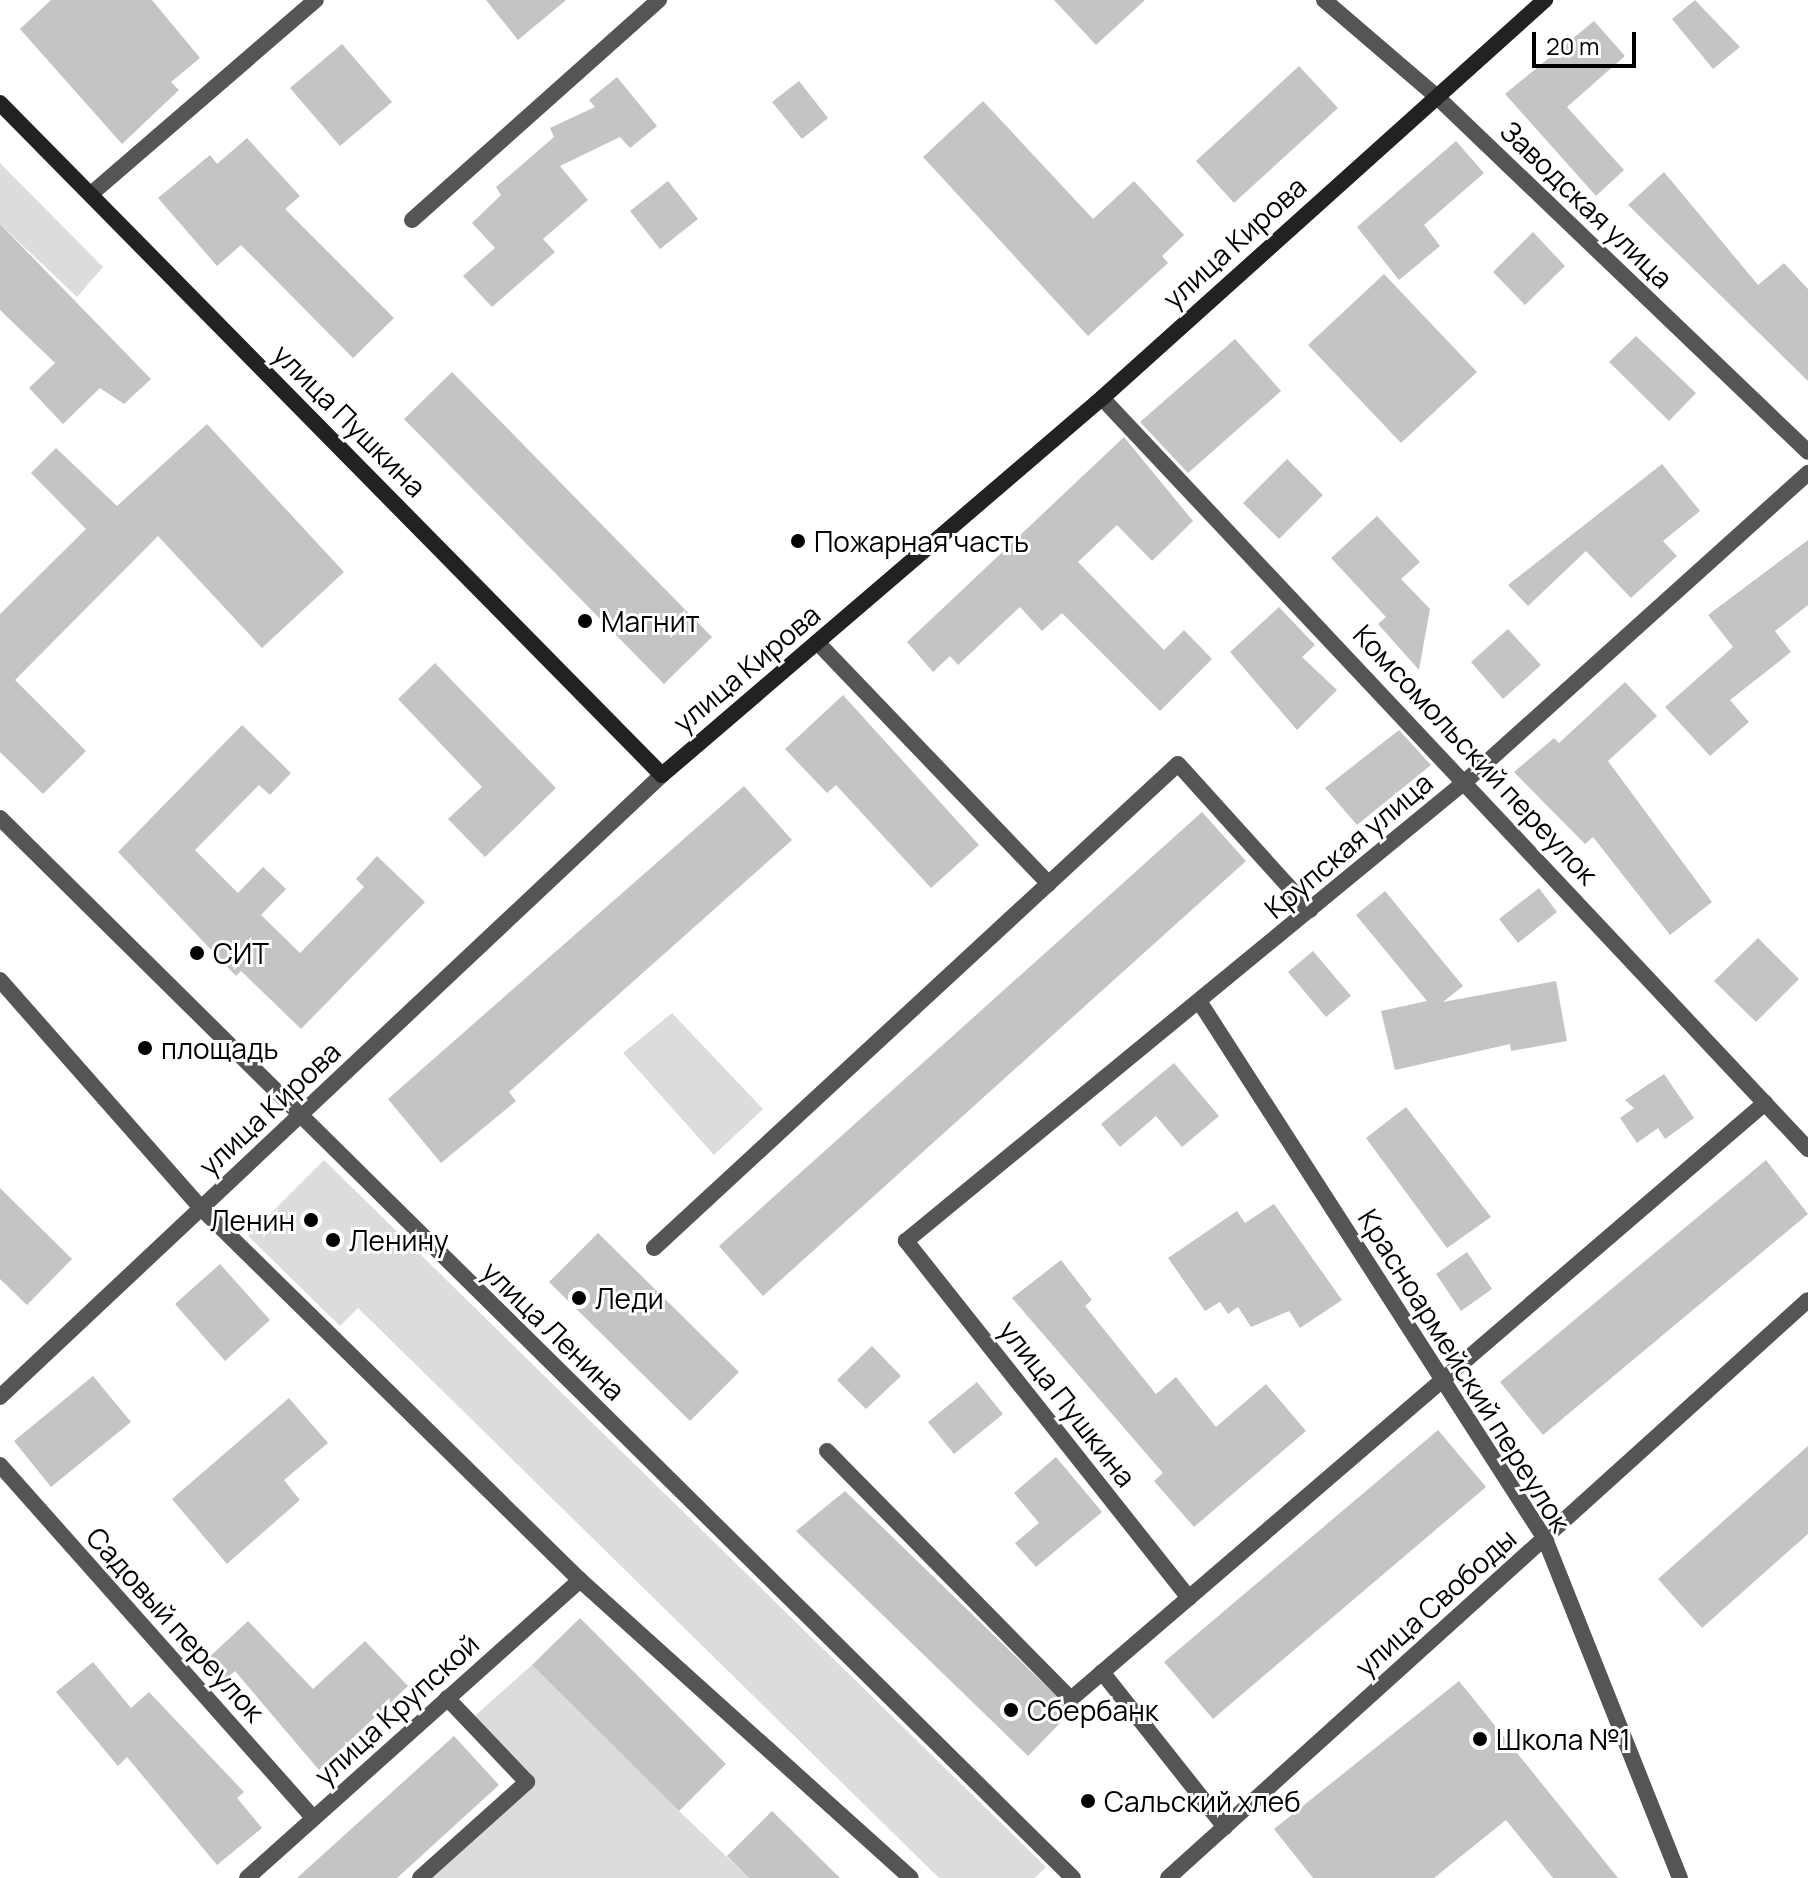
<!DOCTYPE html>
<meta charset="utf-8">
<style>
body{margin:0}
#map{position:relative;width:1808px;height:1878px;overflow:hidden;background:#fff;font-family:Manrope,sans-serif}
div>[style]{position:absolute}
[style*='--x']{left:calc(var(--x)*1px);top:calc(var(--y)*1px);width:calc(var(--w)*1px);rotate:calc(var(--a)*1deg)}
.green>*{inset:0;background:#dcdcdc}
.building>*{inset:0;background:#c4c4c4}
.lane>*{height:16px;margin:-8px;padding:0 8px;transform-origin:8px;border-radius:8px;background:#555}
.street>*{height:16px;margin:-8px;padding:0 8px;transform-origin:8px;border-radius:8px;background:#555}
.secondary>*{height:16px;margin:-8px;padding:0 8px;transform-origin:8px;border-radius:8px;background:#222}
.dots>*{width:22px;height:22px;translate:-50% -50%;box-sizing:border-box;border:4px solid #fff;border-radius:50%}
span{translate:-50% -50%;white-space:nowrap;text-align:center;line-height:1.15;-webkit-text-stroke:6px #fff;paint-order:stroke}
.street-label{font-size:28px;color:#000}
.poi-label{font-size:28px;color:#000}
.left{translate:0 -50%;text-align:left}
.right{translate:-100% -50%;text-align:right}
.scale{position:absolute;left:1532px;top:32px;width:104px;height:36px;box-sizing:border-box;border:4px solid #000;border-top:0;padding-left:10px;font-size:24px;line-height:28px;white-space:nowrap;color:#000;-webkit-text-stroke:6px #fff;paint-order:stroke}
</style>
<div id="map">
<div class="green">
<div style="clip-path:polygon(0 163px,103px 267px,77px 297px,0 224px)"></div>
<div style="clip-path:polygon(672px 1013px,763px 1109px,714px 1155px,623px 1053px)"></div>
<div style="clip-path:polygon(324px 1160px,1046px 1867px,1035px 1878px,939px 1878px,358px 1308px,340px 1326px,248px 1236px)"></div>
<div style="clip-path:polygon(532px 1665px,679px 1811px,749px 1878px,420px 1878px,527px 1783px,469px 1721px)"></div>
</div>
<div class="building">
<div style="clip-path:polygon(51px 0,152px 0,200px 58px,171px 82px,179px 90px,122px 144px,20px 29px)"></div>
<div style="clip-path:polygon(486px 0,566px 0,518px 40px)"></div>
<div style="clip-path:polygon(1054px 0,1145px 0,1096px 45px)"></div>
<div style="clip-path:polygon(1695px 0,1740px 47px,1713px 69px,1672px 19px)"></div>
<div style="clip-path:polygon(1594px 21px,1625px 56px,1567px 107px,1624px 170px,1596px 196px,1505px 94px)"></div>
<div style="clip-path:polygon(342px 44px,392px 102px,340px 146px,290px 88px)"></div>
<div style="clip-path:polygon(1299px 66px,1338px 108px,1234px 203px,1196px 161px)"></div>
<div style="clip-path:polygon(617px 77px,657px 126px,630px 148px,620px 137px,560px 166px,588px 200px,543px 239px,555px 252px,492px 307px,463px 276px,495px 248px,472px 223px,501px 195px,496px 187px,554px 137px,550px 128px,595px 107px,589px 100px)"></div>
<div style="clip-path:polygon(799px 81px,828px 118px,802px 139px,772px 102px)"></div>
<div style="clip-path:polygon(983px 101px,1093px 219px,1134px 181px,1184px 235px,1162px 256px,1168px 263px,1088px 336px,923px 157px)"></div>
<div style="clip-path:polygon(247px 138px,300px 196px,285px 209px,394px 318px,353px 358px,241px 245px,217px 266px,158px 198px,210px 155px,217px 164px)"></div>
<div style="clip-path:polygon(1456px 141px,1484px 173px,1424px 225px,1440px 246px,1399px 280px,1357px 227px)"></div>
<div style="clip-path:polygon(1664px 172px,1758px 285px,1784px 263px,1808px 289px,1808px 381px,1628px 205px)"></div>
<div style="clip-path:polygon(668px 181px,698px 219px,660px 249px,630px 211px)"></div>
<div style="clip-path:polygon(0 224px,151px 379px,124px 404px,100px 388px,63px 424px,29px 388px,55px 363px,0 310px)"></div>
<div style="clip-path:polygon(1533px 232px,1565px 266px,1525px 305px,1493px 272px)"></div>
<div style="clip-path:polygon(1384px 274px,1477px 372px,1401px 443px,1308px 345px)"></div>
<div style="clip-path:polygon(1636px 336px,1696px 393px,1669px 421px,1609px 362px)"></div>
<div style="clip-path:polygon(1235px 339px,1281px 391px,1188px 473px,1140px 422px)"></div>
<div style="clip-path:polygon(452px 372px,712px 637px,664px 684px,404px 419px)"></div>
<div style="clip-path:polygon(207px 424px,344px 572px,262px 648px,158px 536px,15px 680px,86px 751px,43px 794px,0 752px,0 614px,86px 529px,31px 473px,56px 448px,117px 506px)"></div>
<div style="clip-path:polygon(1124px 437px,1193px 521px,1152px 561px,1117px 525px,1078px 562px,1164px 650px,1184px 630px,1212px 659px,1160px 711px,1062px 613px,1042px 631px,1020px 607px,958px 665px,950px 656px,933px 672px,907px 642px)"></div>
<div style="clip-path:polygon(1287px 459px,1323px 495px,1279px 539px,1243px 503px)"></div>
<div style="clip-path:polygon(1662px 464px,1700px 511px,1663px 541px,1677px 556px,1631px 598px,1586px 551px,1528px 606px,1508px 585px)"></div>
<div style="clip-path:polygon(1377px 516px,1420px 562px,1401px 579px,1430px 609px,1419px 670px,1378px 624px,1386px 617px,1331px 558px)"></div>
<div style="clip-path:polygon(1808px 540px,1808px 605px,1775px 631px,1791px 652px,1730px 700px,1749px 722px,1710px 756px,1665px 707px,1733px 647px,1708px 615px)"></div>
<div style="clip-path:polygon(1279px 607px,1315px 645px,1302px 657px,1337px 690px,1297px 730px,1230px 652px)"></div>
<div style="clip-path:polygon(1508px 629px,1541px 665px,1503px 699px,1471px 662px)"></div>
<div style="clip-path:polygon(435px 663px,556px 788px,485px 857px,448px 819px,482px 787px,398px 699px)"></div>
<div style="clip-path:polygon(1625px 682px,1657px 716px,1608px 761px,1712px 902px,1670px 935px,1593px 837px,1585px 844px,1514px 772px,1554px 738px,1559px 743px)"></div>
<div style="clip-path:polygon(843px 695px,979px 845px,931px 888px,836px 785px,827px 793px,785px 749px)"></div>
<div style="clip-path:polygon(242px 725px,291px 773px,270px 795px,259px 785px,195px 850px,238px 893px,263px 867px,286px 889px,261px 915px,300px 953px,364px 887px,356px 879px,377px 856px,425px 902px,301px 1029px,241px 971px,236px 976px,118px 852px)"></div>
<div style="clip-path:polygon(1399px 730px,1431px 765px,1357px 825px,1325px 788px)"></div>
<div style="clip-path:polygon(744px 786px,792px 840px,509px 1092px,516px 1101px,441px 1163px,388px 1099px)"></div>
<div style="clip-path:polygon(1202px 812px,1246px 861px,763px 1296px,719px 1246px)"></div>
<div style="clip-path:polygon(1539px 888px,1557px 912px,1518px 943px,1499px 919px)"></div>
<div style="clip-path:polygon(1385px 891px,1463px 986px,1443px 1002px,1556px 981px,1567px 1041px,1511px 1051px,1510px 1044px,1395px 1070px,1381px 1011px,1427px 1001px,1356px 915px)"></div>
<div style="clip-path:polygon(1758px 938px,1799px 979px,1756px 1022px,1714px 981px)"></div>
<div style="clip-path:polygon(1313px 951px,1351px 996px,1326px 1017px,1288px 972px)"></div>
<div style="clip-path:polygon(1174px 1063px,1219px 1116px,1182px 1147px,1156px 1116px,1120px 1147px,1101px 1124px)"></div>
<div style="clip-path:polygon(1664px 1074px,1694px 1118px,1665px 1139px,1658px 1128px,1637px 1143px,1620px 1118px,1634px 1108px,1625px 1100px)"></div>
<div style="clip-path:polygon(1406px 1107px,1491px 1217px,1447px 1248px,1366px 1138px)"></div>
<div style="clip-path:polygon(1766px 1160px,1808px 1214px,1543px 1435px,1500px 1382px)"></div>
<div style="clip-path:polygon(0 1188px,72px 1259px,27px 1305px,0 1279px)"></div>
<div style="clip-path:polygon(1274px 1204px,1342px 1300px,1300px 1328px,1289px 1311px,1251px 1327px,1238px 1307px,1228px 1314px,1220px 1302px,1205px 1311px,1168px 1258px,1237px 1211px,1245px 1223px)"></div>
<div style="clip-path:polygon(598px 1233px,739px 1372px,690px 1421px,549px 1282px)"></div>
<div style="clip-path:polygon(1467px 1252px,1492px 1289px,1461px 1311px,1436px 1274px)"></div>
<div style="clip-path:polygon(1061px 1260px,1092px 1300px,1085px 1306px,1156px 1394px,1176px 1377px,1216px 1427px,1266px 1384px,1306px 1431px,1194px 1527px,1154px 1481px,1163px 1473px,1012px 1298px)"></div>
<div style="clip-path:polygon(220px 1264px,270px 1320px,225px 1361px,175px 1304px)"></div>
<div style="clip-path:polygon(872px 1346px,901px 1376px,866px 1409px,837px 1380px)"></div>
<div style="clip-path:polygon(93px 1376px,131px 1422px,51px 1487px,14px 1441px)"></div>
<div style="clip-path:polygon(977px 1382px,1003px 1414px,954px 1454px,928px 1422px)"></div>
<div style="clip-path:polygon(289px 1398px,328px 1443px,284px 1480px,300px 1500px,227px 1564px,172px 1499px)"></div>
<div style="clip-path:polygon(1438px 1430px,1486px 1487px,1213px 1719px,1164px 1662px)"></div>
<div style="clip-path:polygon(1808px 1446px,1808px 1534px,1702px 1628px,1658px 1579px)"></div>
<div style="clip-path:polygon(1056px 1457px,1102px 1512px,1036px 1567px,1015px 1543px,1039px 1523px,1014px 1493px)"></div>
<div style="clip-path:polygon(845px 1491px,1072px 1711px,1028px 1756px,796px 1531px)"></div>
<div style="clip-path:polygon(580px 1618px,726px 1764px,679px 1811px,532px 1665px)"></div>
<div style="clip-path:polygon(248px 1621px,313px 1689px,365px 1641px,408px 1686px,319px 1770px,235px 1671px,224px 1681px,205px 1661px)"></div>
<div style="clip-path:polygon(93px 1662px,131px 1708px,149px 1692px,244px 1792px,237px 1798px,262px 1828px,217px 1865px,127px 1757px,118px 1766px,56px 1692px)"></div>
<div style="clip-path:polygon(1459px 1681px,1618px 1878px,1553px 1878px,1506px 1820px,1434px 1878px,1313px 1878px,1274px 1829px)"></div>
<div style="clip-path:polygon(454px 1736px,499px 1785px,397px 1878px,297px 1878px)"></div>
<div style="clip-path:polygon(772px 1811px,840px 1878px,749px 1878px,727px 1856px)"></div>
</div>
<div class="lane">
<div style="--x:817;--y:642;--w:335;--a:46.2"></div>
<div style="--x:654;--y:1248;--w:713;--a:-42.73"></div>
<div style="--x:1178;--y:764;--w:197;--a:47.9"></div>
<div style="--x:827;--y:1451;--w:348;--a:45.5"></div>
<div style="--x:1071;--y:1699;--w:915;--a:-40.66"></div>
<div style="--x:1102;--y:1672;--w:198;--a:51.6"></div>
<div style="--x:420;--y:1878;--w:144;--a:-41.9"></div>
<div style="--x:527;--y:1782;--w:116;--a:-133.6"></div>
</div>
<div class="street">
<div style="--x:1324;--y:0;--w:146;--a:40.6"></div>
<div style="--x:1435;--y:95;--w:516;--a:43.74"></div>
<div style="--x:91;--y:194;--w:297;--a:-40.8"></div>
<div style="--x:412;--y:220;--w:331;--a:-41.7"></div>
<div style="--x:1102;--y:398;--w:1031;--a:46.77"></div>
<div style="--x:0;--y:818;--w:1508;--a:44.65"></div>
<div style="--x:0;--y:980;--w:303;--a:48.6"></div>
<div style="--x:200;--y:1207;--w:532;--a:44.47"></div>
<div style="--x:580;--y:1580;--w:445;--a:42"></div>
<div style="--x:1199;--y:1001;--w:640;--a:57.25"></div>
<div style="--x:1545;--y:1539;--w:365;--a:68.3"></div>
<div style="--x:0;--y:1397;--w:908;--a:-43.22"></div>
<div style="--x:0;--y:1465;--w:472;--a:48.4"></div>
<div style="--x:1189;--y:1598;--w:456;--a:-128.4"></div>
<div style="--x:906;--y:1241;--w:726;--a:-39.41"></div>
<div style="--x:1467;--y:780;--w:459;--a:-42"></div>
<div style="--x:247;--y:1878;--w:447;--a:-41.8"></div>
<div style="--x:1168;--y:1878;--w:862;--a:-42.09"></div>
</div>
<div class="secondary">
<div style="--x:0;--y:103;--w:943;--a:45.43"></div>
<div style="--x:662;--y:775;--w:579;--a:-40.59"></div>
<div style="--x:1102;--y:398;--w:596;--a:-41.94"></div>
</div>
<div class="dots">
<div style="left:798px;top:541px;background:#000"></div>
<div style="left:585px;top:621px;background:#000"></div>
<div style="left:197px;top:953px;background:#000"></div>
<div style="left:145px;top:1048px;background:#000"></div>
<div style="left:311px;top:1220px;background:#000"></div>
<div style="left:333px;top:1240px;background:#000"></div>
<div style="left:579px;top:1298px;background:#000"></div>
<div style="left:1011px;top:1710px;background:#000"></div>
<div style="left:1480px;top:1739px;background:#000"></div>
<div style="left:1088px;top:1801px;background:#000"></div>
</div>
<div class="street-label">
<span style="left:1587px;top:204px;rotate:44deg">Заводская улица</span>
<span style="left:1234px;top:242px;rotate:-42deg">улица Кирова</span>
<span style="left:350px;top:420px;rotate:45deg">улица Пушкина</span>
<span style="left:746px;top:668px;rotate:-40deg">улица Кирова</span>
<span style="left:1476px;top:754px;rotate:47deg">Комсомольский переулок</span>
<span style="left:1348px;top:845px;rotate:-40deg">Крупская улица</span>
<span style="left:269px;top:1108px;rotate:-43deg">улица Кирова</span>
<span style="left:554px;top:1330px;rotate:44deg">улица Ленина</span>
<span style="left:1465px;top:1370px;rotate:58deg">Красноармейский переулок</span>
<span style="left:1068px;top:1403px;rotate:52deg">улица Пушкина</span>
<span style="left:1435px;top:1602px;rotate:-42deg">улица Свободы</span>
<span style="left:176px;top:1624px;rotate:48deg">Садовый переулок</span>
<span style="left:396px;top:1709px;rotate:-42deg">улица Крупской</span>
</div>
<div class="poi-label">
<span class="left" style="left:814px;top:541px">Пожарная часть</span>
<span class="left" style="left:601px;top:621px">Магнит</span>
<span class="left" style="left:213px;top:953px">СИТ</span>
<span class="left" style="left:161px;top:1048px">площадь</span>
<span class="right" style="left:295px;top:1220px">Ленин</span>
<span class="left" style="left:349px;top:1240px">Ленину</span>
<span class="left" style="left:595px;top:1298px">Леди</span>
<span class="left" style="left:1027px;top:1710px">Сбербанк</span>
<span class="left" style="left:1496px;top:1739px">Школа №1</span>
<span class="left" style="left:1104px;top:1801px">Сальский хлеб</span>
</div>
<div class="scale">20 m</div>
</div>
